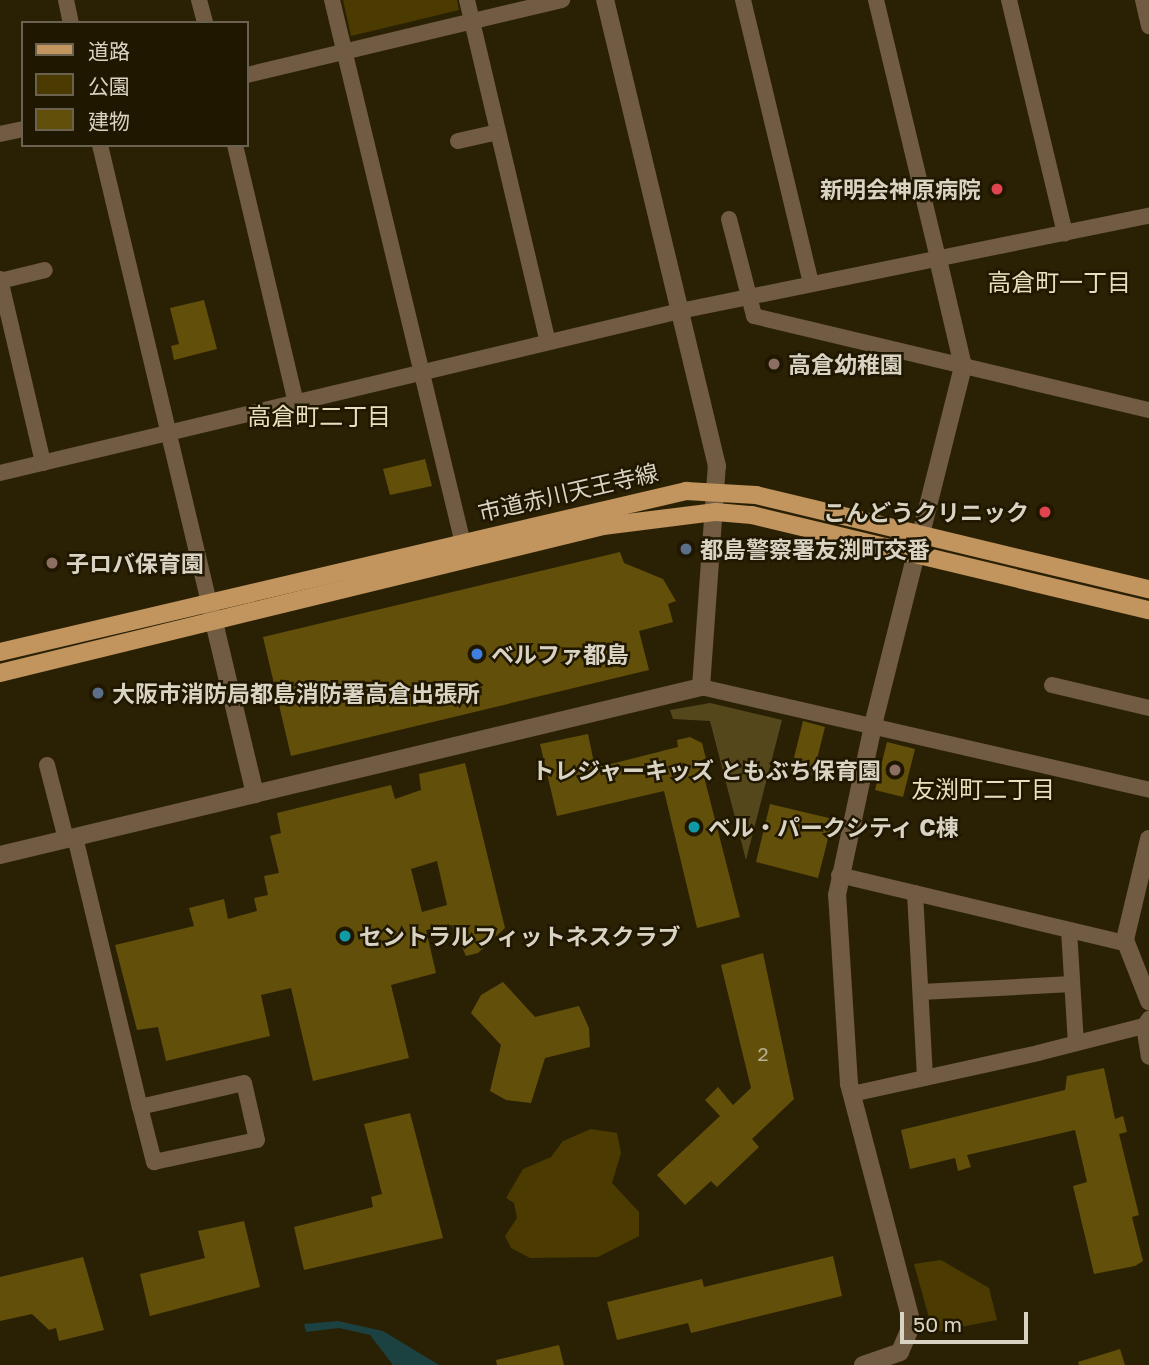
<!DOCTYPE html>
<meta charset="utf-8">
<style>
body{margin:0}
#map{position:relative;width:1149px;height:1365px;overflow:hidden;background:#2a2105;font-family:"Golos Text","Noto Sans JP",sans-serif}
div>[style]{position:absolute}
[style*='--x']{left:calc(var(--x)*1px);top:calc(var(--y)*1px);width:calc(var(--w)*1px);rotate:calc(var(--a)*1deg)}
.green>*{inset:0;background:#4b3b00}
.forest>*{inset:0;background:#55471c}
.water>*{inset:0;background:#1b4140}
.building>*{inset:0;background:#624f09}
.minor>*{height:16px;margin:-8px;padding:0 8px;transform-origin:8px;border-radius:8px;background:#715b42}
.tertiary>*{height:18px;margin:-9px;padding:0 9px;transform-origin:9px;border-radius:9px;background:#715b42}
.primary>*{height:18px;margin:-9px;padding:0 9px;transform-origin:9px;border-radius:9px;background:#c2945e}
.dots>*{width:19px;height:19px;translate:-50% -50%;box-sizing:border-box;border:4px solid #201700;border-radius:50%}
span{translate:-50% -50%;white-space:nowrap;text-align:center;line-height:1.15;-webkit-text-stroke:5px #201700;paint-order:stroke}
.number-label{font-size:19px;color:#bab294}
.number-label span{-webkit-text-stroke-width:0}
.poi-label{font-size:23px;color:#d8d3c3;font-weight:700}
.right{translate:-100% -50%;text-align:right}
.left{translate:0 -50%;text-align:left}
.street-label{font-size:23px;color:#d8d3c3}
.neighbourhood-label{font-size:24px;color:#e9debd}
.legend{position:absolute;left:21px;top:21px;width:228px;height:126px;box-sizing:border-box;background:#201700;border:2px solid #6a624e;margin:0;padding:9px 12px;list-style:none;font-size:21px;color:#d8d3c3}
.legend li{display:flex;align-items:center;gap:14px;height:35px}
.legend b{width:35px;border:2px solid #6a624e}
.scale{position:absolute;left:900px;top:1312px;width:128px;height:32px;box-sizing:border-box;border:4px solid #d8d3c3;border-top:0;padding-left:9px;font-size:21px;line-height:24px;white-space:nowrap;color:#d8d3c3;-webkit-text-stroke:5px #201700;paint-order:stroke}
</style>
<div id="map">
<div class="green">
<div style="clip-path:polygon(343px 0,457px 0,459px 10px,351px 36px)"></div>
<div style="clip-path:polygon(591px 1129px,617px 1133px,621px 1153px,612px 1183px,639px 1212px,639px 1236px,598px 1257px,530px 1258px,511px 1248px,505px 1236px,517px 1218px,514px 1203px,506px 1198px,523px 1169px,551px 1157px,563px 1141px)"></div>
<div style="clip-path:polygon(941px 1260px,989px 1288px,997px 1320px,940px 1331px,931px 1325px,914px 1264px)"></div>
</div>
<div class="forest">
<div style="clip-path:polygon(710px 703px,782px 720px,746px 860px,710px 721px,673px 719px,670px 710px)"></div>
</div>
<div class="water">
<div style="clip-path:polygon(338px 1321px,383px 1331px,439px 1365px,393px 1365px,370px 1335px,339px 1328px,306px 1332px,304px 1324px)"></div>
</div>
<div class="building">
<div style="clip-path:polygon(204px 300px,217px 349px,174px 360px,171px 346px,179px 344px,170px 308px)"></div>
<div style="clip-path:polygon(425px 459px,432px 486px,390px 495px,383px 469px)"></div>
<div style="clip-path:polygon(620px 552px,624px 563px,663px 579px,676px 601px,668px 604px,673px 622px,639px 631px,649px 670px,291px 756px,263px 637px)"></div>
<div style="clip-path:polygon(803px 721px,825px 727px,813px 775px,791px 770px)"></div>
<div style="clip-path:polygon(588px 734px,595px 768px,678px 747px,677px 740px,690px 737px,702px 743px,706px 759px,700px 761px,740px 917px,697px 928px,664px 791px,557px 816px,540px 744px)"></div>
<div style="clip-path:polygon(887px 742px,915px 749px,903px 797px,875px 790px)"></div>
<div style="clip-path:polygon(evenodd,465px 763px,505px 928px,478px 953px,466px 956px,452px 925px,426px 930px,436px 973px,391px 985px,409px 1058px,313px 1081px,291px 988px,261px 995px,270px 1036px,166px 1061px,158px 1027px,137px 1030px,115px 945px,194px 926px,189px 908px,224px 899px,228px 919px,257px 911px,254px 898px,268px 895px,264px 876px,279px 873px,270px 836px,281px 833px,277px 813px,391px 785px,395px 799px,421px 790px,419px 774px,465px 763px,437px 861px,447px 905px,422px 912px,411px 869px,437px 861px)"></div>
<div style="clip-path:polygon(770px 804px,833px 819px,818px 878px,756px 862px)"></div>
<div style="clip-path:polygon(763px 953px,794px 1099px,752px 1139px,759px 1147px,717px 1187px,711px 1181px,685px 1205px,657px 1175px,720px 1116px,705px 1100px,718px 1087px,733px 1105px,751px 1088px,721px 965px)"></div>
<div style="clip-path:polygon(503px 982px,535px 1017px,579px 1006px,589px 1028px,590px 1047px,545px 1058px,531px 1103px,506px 1100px,490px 1091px,501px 1045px,471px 1013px,481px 995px)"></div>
<div style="clip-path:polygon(1104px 1068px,1115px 1119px,1123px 1116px,1127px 1132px,1119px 1134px,1139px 1215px,1132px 1217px,1143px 1261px,1135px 1266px,1094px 1274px,1073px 1186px,1087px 1182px,1075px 1130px,967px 1155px,971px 1167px,958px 1171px,955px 1158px,910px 1169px,901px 1130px,1065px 1090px,1067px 1076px)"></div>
<div style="clip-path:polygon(410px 1113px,443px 1238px,304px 1270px,294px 1227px,373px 1207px,371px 1197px,382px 1194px,364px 1124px)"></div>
<div style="clip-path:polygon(244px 1221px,260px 1287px,150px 1316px,140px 1274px,205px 1258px,198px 1231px)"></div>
<div style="clip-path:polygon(833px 1256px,842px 1296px,691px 1333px,688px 1323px,617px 1340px,607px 1302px,702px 1279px,704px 1287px)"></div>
<div style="clip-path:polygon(83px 1257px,104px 1330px,59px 1341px,56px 1328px,49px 1330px,32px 1314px,0 1321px,0 1277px)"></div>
<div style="clip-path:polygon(559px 1345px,564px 1365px,497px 1365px,496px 1360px)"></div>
<div style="clip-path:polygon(1120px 1349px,1125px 1365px,1079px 1365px,1078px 1362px)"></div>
</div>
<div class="minor">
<div style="--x:66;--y:0;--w:24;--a:78"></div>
<div style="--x:199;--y:0;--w:24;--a:75"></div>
<div style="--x:332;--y:0;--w:572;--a:76.45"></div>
<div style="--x:467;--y:0;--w:351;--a:76.7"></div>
<div style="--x:743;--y:0;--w:292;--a:76.5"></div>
<div style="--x:876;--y:0;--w:266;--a:76.5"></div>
<div style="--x:1009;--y:0;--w:240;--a:76.5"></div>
<div style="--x:1143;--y:0;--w:27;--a:77"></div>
<div style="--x:247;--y:75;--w:324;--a:-13.4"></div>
<div style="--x:0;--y:134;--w:24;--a:-12"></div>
<div style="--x:458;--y:141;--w:41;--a:-12.7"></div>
<div style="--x:100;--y:145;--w:490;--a:76.6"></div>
<div style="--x:235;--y:145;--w:265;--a:76.7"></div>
<div style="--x:729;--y:219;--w:100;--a:75.5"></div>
<div style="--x:754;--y:316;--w:406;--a:13.4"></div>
<div style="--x:0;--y:279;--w:189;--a:76.8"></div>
<div style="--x:0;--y:281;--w:46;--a:-13.7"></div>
<div style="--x:0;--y:473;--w:699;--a:-13.4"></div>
<div style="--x:680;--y:311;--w:479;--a:-11.5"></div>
<div style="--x:1052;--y:685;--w:100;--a:13.3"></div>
<div style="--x:701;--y:687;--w:460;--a:12.9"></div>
<div style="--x:47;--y:765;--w:76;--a:75.6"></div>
<div style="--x:75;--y:837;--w:278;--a:76.5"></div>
<div style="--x:140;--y:1107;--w:57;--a:75.7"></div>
<div style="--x:154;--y:1162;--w:105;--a:-12.1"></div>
<div style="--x:257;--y:1140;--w:58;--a:-102.8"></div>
<div style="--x:244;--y:1083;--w:107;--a:167"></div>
<div style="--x:839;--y:875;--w:294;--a:13.4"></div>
<div style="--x:915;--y:893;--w:185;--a:86.9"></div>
<div style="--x:1069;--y:930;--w:113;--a:86.5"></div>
<div style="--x:921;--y:992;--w:151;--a:-3"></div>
<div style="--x:1144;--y:1026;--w:31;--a:81"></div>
<div style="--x:852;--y:1094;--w:190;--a:-12.4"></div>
<div style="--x:1038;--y:1053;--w:109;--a:-14.3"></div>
<div style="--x:1144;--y:1026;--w:9;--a:-54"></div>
</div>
<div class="tertiary">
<div style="--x:214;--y:622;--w:177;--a:76.6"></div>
<div style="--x:1149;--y:839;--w:104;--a:103.4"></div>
<div style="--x:1125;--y:940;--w:66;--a:68.5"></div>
<div style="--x:0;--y:855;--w:721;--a:-13.48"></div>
<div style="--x:701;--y:687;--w:222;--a:-85.9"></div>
<div style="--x:717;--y:466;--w:479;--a:-103.5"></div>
<div style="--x:863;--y:1365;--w:39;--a:-19"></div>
<div style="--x:900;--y:1352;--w:30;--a:-67"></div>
<div style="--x:912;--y:1324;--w:248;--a:-104.7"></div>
<div style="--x:849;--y:1084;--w:189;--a:-93.6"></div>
<div style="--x:837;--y:895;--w:174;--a:-78"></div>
<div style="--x:873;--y:725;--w:370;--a:-75.9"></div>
<div style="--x:963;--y:366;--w:110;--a:-103.2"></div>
</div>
<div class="primary">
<div style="--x:0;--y:652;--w:705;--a:-13.21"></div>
<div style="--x:686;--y:491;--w:70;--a:3.3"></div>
<div style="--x:756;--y:495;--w:404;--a:13.5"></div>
<div style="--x:0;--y:673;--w:621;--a:-13.7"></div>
<div style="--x:603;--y:526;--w:114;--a:-7.1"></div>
<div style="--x:716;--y:512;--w:36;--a:5"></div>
<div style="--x:752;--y:515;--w:408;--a:13.5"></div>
</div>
<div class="dots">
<div style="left:997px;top:189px;background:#e0444e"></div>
<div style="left:774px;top:364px;background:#8d6e63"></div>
<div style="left:1045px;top:512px;background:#e0444e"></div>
<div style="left:686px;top:549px;background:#5c6f8a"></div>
<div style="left:52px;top:563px;background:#8d6e63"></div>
<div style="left:477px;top:654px;background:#3f7fe0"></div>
<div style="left:98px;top:693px;background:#5c6f8a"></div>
<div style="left:895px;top:770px;background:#8d6e63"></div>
<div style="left:694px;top:827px;background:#0f9aa8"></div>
<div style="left:345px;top:936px;background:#0f9aa8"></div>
</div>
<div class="number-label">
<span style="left:763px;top:1054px">2</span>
</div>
<div class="poi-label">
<span class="right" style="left:981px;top:189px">新明会神原病院</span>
<span class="left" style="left:788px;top:364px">高倉幼稚園</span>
<span class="right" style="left:1029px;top:512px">こんどうクリニック</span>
<span class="left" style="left:700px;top:549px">都島警察署友渕町交番</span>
<span class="left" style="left:66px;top:563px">子ロバ保育園</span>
<span class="left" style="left:491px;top:654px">ベルファ都島</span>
<span class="left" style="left:112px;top:693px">大阪市消防局都島消防署高倉出張所</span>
<span class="right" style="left:881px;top:770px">トレジャーキッズ ともぶち保育園</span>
<span class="left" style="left:708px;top:827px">ベル・パークシティ C棟</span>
<span class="left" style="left:359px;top:936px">セントラルフィットネスクラブ</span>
</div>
<div class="street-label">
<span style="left:568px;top:492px;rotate:-13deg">市道赤川天王寺線</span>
</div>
<div class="neighbourhood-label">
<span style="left:1059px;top:282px">高倉町一丁目</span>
<span style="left:319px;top:416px">高倉町二丁目</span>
<span style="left:983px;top:789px">友渕町二丁目</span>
</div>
<ul class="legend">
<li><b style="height:9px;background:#c2945e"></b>道路</li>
<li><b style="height:19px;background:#4b3b00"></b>公園</li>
<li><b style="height:19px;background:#624f09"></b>建物</li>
</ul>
<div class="scale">50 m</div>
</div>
